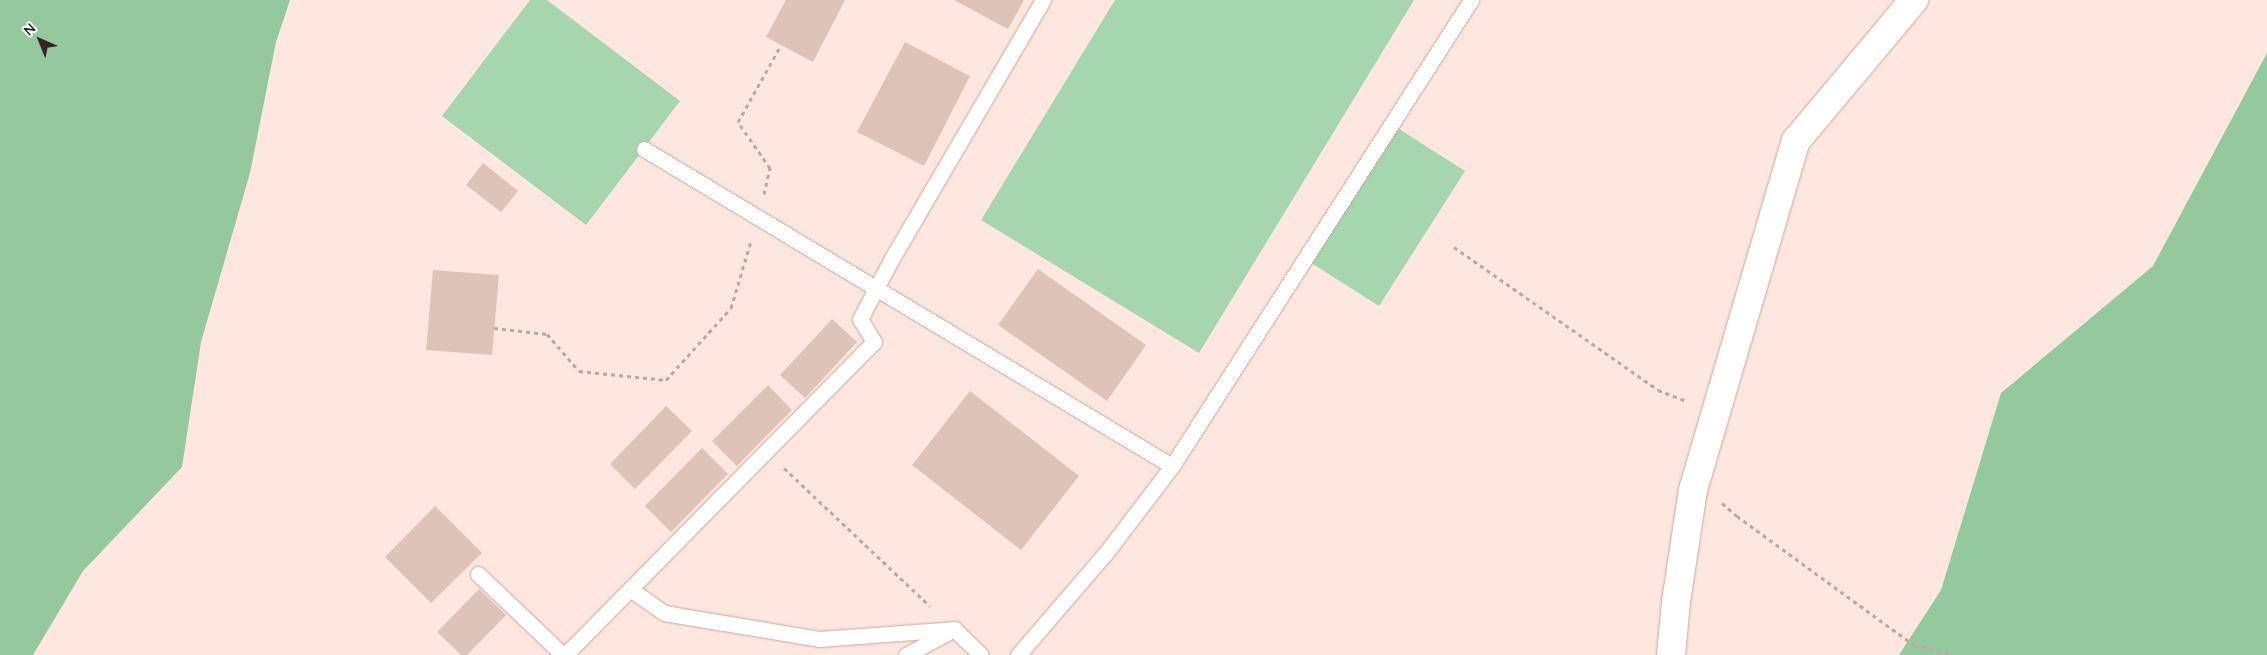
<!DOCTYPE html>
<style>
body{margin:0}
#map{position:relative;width:2267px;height:655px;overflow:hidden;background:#fee7de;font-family:Quicksand,sans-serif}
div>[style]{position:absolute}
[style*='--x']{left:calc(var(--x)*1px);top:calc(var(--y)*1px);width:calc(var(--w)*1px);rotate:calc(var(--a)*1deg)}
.green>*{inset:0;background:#a5d6af}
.forest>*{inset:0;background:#94c99f}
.building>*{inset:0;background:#dec4b8}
.path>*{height:3px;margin-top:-1.5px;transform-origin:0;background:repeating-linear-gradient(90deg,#bca9a1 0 4px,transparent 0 8px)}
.roads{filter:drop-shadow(0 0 1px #c4aa9f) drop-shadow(0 0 1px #c4aa9f)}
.service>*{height:15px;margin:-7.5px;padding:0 7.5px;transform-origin:7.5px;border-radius:7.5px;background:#fff}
.minor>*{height:28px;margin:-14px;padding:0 14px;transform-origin:14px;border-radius:14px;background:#fff}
span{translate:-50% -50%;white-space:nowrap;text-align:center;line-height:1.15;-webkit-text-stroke:4px #fff;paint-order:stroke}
.north{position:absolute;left:15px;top:15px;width:50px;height:50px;-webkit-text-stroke:4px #fff;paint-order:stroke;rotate:316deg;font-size:14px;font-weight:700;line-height:20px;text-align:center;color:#312622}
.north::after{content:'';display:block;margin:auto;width:18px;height:22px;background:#312622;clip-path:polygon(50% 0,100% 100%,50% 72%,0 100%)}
</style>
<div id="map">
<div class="green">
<div style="clip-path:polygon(530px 0,547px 0,680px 101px,586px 225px,442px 116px)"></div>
<div style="clip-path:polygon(1115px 0,1414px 0,1199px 353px,981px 220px)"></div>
<div style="clip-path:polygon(1391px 124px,1465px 171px,1379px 306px,1305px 259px)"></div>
</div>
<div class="forest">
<div style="clip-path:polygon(0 0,290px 0,276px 42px,250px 173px,201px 342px,182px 467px,83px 571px,33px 655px,0 655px)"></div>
<div style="clip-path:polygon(2267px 53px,2267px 655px,1899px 655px,1941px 590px,2001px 393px,2153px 266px)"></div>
</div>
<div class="building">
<div style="clip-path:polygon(786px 0,845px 0,813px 62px,766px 37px)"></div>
<div style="clip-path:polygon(954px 0,1024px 0,1008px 29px)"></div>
<div style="clip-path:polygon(905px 42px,970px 76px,924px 166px,857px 132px)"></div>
<div style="clip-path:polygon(483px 163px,518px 191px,501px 212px,466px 185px)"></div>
<div style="clip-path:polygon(1038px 269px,1146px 345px,1107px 401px,998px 325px)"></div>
<div style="clip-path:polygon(433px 270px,499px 275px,492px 355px,426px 350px)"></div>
<div style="clip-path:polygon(832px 319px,857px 342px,805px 398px,780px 375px)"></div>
<div style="clip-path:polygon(768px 385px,792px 410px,737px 466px,712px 441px)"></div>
<div style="clip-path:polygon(970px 391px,1079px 476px,1021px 550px,912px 465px)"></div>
<div style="clip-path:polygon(666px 406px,692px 431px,635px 489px,610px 464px)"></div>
<div style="clip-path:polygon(702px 448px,728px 474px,671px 532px,645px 506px)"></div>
<div style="clip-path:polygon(435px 506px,482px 553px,431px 603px,385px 557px)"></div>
<div style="clip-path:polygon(479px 589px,506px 615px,467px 655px,461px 655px,437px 632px)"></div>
</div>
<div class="path">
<div style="--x:764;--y:194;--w:27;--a:-77"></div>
<div style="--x:770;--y:168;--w:56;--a:-124.8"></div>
<div style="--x:738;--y:122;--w:88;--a:-60.8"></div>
<div style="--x:1454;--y:247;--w:249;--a:35"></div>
<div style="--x:1658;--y:390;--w:31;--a:21"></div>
<div style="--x:494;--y:328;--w:53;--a:6.5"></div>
<div style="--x:547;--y:334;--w:49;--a:49.1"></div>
<div style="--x:579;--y:371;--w:87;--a:5.9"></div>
<div style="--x:666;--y:380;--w:97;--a:-47.9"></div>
<div style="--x:731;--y:308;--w:70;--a:-73.4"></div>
<div style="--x:784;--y:468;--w:201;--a:43.4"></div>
<div style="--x:1722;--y:503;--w:20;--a:41"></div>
<div style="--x:1737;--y:516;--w:219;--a:36.1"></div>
<div style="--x:1914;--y:645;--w:41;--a:14"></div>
</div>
<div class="roads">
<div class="service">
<div style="--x:644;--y:149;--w:616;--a:30.98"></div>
<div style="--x:1172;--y:466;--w:554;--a:-57.31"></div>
<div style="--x:478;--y:574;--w:117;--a:43.6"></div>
<div style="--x:630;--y:589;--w:42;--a:35.2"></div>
<div style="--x:664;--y:613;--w:157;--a:9.5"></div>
<div style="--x:819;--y:639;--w:135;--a:-4.2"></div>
<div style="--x:565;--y:655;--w:440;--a:-45.4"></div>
<div style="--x:874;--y:342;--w:27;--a:-121"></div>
<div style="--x:860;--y:319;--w:67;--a:-62.3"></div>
<div style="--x:891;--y:260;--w:301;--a:-59.7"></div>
<div style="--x:906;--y:655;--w:55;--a:-28.4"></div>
<div style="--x:954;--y:629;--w:37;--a:44"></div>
<div style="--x:1018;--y:655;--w:133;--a:-49.3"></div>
<div style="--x:1105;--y:554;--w:111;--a:-52.7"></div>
</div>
<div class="minor">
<div style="--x:1671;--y:655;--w:53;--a:-84.6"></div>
<div style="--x:1676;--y:602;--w:113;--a:-81.4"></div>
<div style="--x:1693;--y:490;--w:364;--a:-73.6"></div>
<div style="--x:1796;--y:141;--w:184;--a:-50.1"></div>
</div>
</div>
<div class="north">N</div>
</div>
